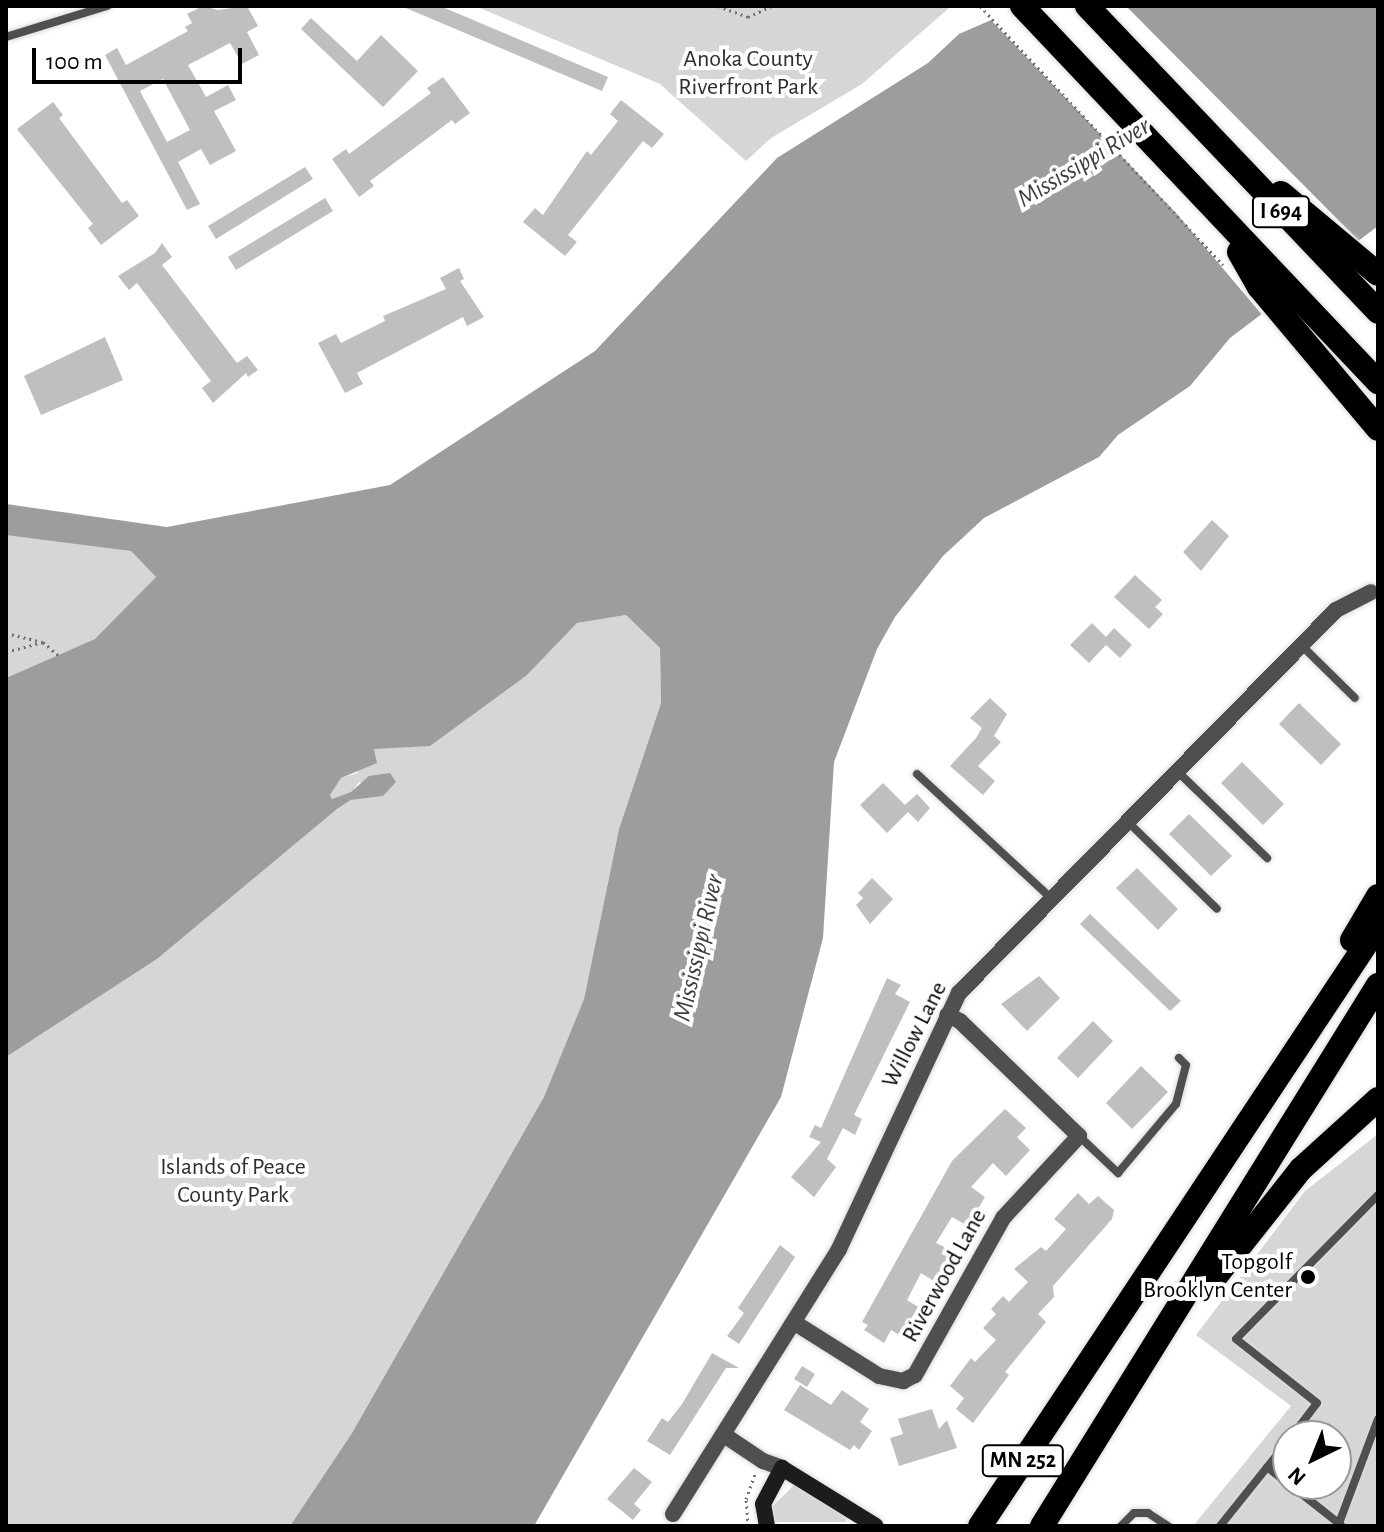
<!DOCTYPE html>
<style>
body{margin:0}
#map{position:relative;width:1384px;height:1532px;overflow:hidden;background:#fff;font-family:"Alegreya Sans",sans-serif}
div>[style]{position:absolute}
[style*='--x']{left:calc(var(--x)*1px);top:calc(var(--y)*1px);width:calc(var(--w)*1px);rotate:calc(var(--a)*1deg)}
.green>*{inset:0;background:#d6d6d6}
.water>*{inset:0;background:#9d9d9d}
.pier>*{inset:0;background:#fff}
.building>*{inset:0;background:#bfbfbf}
.path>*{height:3px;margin-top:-1.5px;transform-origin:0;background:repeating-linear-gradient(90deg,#717171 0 2px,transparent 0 6px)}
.roads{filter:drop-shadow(0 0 2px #dbdbdb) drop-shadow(0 0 2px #dbdbdb)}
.lane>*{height:8px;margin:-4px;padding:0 4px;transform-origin:4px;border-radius:4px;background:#4f4f4f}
.street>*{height:16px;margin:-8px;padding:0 8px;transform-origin:8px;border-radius:8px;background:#4f4f4f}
.secondary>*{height:16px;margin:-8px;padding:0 8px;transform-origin:8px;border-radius:8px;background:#1c1c1c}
.highway>*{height:24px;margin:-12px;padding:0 12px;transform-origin:12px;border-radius:12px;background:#000}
.dots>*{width:22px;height:22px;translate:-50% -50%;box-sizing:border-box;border:4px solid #fff;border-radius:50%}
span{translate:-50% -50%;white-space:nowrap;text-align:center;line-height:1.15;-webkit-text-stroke:8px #fff;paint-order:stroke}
.shield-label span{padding:2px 6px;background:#fff;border:2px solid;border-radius:6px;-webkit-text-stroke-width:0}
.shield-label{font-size:22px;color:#000;font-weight:700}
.park-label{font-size:24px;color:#2d2d2d}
.street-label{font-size:24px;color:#000}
.poi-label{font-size:24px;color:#000}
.right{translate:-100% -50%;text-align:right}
.water-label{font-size:26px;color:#3e3e3e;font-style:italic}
.frame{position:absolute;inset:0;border:8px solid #000;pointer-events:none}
.north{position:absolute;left:1272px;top:1420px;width:80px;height:80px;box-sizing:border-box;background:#fff;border:2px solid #999;border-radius:50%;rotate:223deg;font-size:22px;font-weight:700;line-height:32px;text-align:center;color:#000}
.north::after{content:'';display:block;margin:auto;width:28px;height:36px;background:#000;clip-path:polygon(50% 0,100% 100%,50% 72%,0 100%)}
.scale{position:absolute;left:32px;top:48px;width:210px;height:36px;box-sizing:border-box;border:4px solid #000;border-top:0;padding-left:10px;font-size:24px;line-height:28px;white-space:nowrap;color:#000;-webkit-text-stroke:6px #fff;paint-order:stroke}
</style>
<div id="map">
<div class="green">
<div style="clip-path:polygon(475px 6px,947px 6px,949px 8px,862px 84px,771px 138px,746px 161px,660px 84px)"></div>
<div style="clip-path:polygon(19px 533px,131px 551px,156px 577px,96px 639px,6px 678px,6px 535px)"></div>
<div style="clip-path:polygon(626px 615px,660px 648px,661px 703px,619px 829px,584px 999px,544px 1098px,352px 1433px,290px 1526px,6px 1526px,6px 1057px,157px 959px,337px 809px,351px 800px,383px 796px,359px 782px,352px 792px,332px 799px,330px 794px,341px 778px,357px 773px,374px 749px,527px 675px,577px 623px)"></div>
<div style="clip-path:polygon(evenodd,1378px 1134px,1378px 1526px,1193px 1526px,1291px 1406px,1196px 1335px,1305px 1191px,1378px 1134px,1288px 1436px,1336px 1436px,1336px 1484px,1288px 1484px,1288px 1436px)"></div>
<div style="clip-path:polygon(796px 1483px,849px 1516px,845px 1522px,775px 1522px,773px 1506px)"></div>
</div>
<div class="water">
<div style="clip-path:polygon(1023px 6px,1378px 6px,1378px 226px,1230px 338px,1190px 386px,1118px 435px,1099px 457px,984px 518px,943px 556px,895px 617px,877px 649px,834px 762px,823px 938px,781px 1097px,534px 1526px,290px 1526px,352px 1433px,544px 1097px,584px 999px,619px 829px,661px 703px,660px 648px,626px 615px,577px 623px,527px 675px,430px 746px,374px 749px,377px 763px,341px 778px,330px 795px,332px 799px,351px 792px,369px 776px,390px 773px,396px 782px,383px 796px,351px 800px,337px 809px,157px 959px,6px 1057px,6px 678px,95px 639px,156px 577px,131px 551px,6px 535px,6px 504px,167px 527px,390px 485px,595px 351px,777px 158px,928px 63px,959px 34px)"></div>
</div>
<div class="pier">
<div style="clip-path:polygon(1013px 6px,1126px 6px,1361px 243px,1264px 317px,1176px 213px,987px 16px)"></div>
</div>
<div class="building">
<div style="clip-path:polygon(evenodd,203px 6px,218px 10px,247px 6px,258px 26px,247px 32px,259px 55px,242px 64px,230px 43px,188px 65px,206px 97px,228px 85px,236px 100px,214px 111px,236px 151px,210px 165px,201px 149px,178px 162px,200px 204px,187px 210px,105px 55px,117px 48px,126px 65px,188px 31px,185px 27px,192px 23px,187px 14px,203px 6px,163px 79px,190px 130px,167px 142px,140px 91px,163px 79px)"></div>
<div style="clip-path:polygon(401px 6px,440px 6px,608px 77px,602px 91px)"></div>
<div style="clip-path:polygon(311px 18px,357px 61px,381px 35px,418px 71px,383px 107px,301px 29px)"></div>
<div style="clip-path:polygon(443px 77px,470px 113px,455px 124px,452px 120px,370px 181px,374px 186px,359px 197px,332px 159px,346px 149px,349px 154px,431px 93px,427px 88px)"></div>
<div style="clip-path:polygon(621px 100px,664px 134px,652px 148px,643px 141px,568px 235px,577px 242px,565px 256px,523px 222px,535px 208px,543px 215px,587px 151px,591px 155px,618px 121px,610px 114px)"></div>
<div style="clip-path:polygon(53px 102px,63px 115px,59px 118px,122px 203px,127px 200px,139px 216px,101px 245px,88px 228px,93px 224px,17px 129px)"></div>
<div style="clip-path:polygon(305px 167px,313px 179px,216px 239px,208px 226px)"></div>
<div style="clip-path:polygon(325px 198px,333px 211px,236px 270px,228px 257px)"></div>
<div style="clip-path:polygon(162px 243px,172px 257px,162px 265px,237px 363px,247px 356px,258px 370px,248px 377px,246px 373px,213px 403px,202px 388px,211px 381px,137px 283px,129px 290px,118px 276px,155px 253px)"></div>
<div style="clip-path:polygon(459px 268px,464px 279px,460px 281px,484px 317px,467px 326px,463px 317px,357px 373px,363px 384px,345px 393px,318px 343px,336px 334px,341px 343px,385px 321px,383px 316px,446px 289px,440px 278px)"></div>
<div style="clip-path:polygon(105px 337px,123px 380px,41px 415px,24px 376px)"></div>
<div style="clip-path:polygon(1212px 520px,1229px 536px,1201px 571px,1183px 552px)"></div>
<div style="clip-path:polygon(1135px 575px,1162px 600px,1155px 607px,1163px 614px,1149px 629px,1114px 597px)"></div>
<div style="clip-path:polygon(1092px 623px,1106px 637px,1114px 628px,1132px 645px,1120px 658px,1106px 645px,1089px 663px,1070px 645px)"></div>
<div style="clip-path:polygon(990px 698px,1007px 714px,994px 736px,1001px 742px,978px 766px,995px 781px,983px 795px,950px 766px,976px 738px,982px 728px,970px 718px)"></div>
<div style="clip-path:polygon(1299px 703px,1341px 744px,1321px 765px,1279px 724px)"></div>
<div style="clip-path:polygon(1242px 762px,1284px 804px,1263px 825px,1221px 783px)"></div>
<div style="clip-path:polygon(883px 783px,905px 805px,917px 794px,930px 808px,918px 822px,908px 812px,887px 833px,860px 805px)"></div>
<div style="clip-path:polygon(1189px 814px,1232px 856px,1211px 876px,1169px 834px)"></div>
<div style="clip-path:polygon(1137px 868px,1178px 909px,1158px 930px,1116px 888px)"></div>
<div style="clip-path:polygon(872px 878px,893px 899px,870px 924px,856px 905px,863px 898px,858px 893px)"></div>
<div style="clip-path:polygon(1090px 914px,1181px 1001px,1170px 1011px,1080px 924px)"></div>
<div style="clip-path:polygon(1039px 976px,1060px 998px,1027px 1031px,1001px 1004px)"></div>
<div style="clip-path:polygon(887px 978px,901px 985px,895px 994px,910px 1002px,854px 1115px,862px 1119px,855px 1135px,843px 1128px,827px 1159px,836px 1167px,814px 1197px,791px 1177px,821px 1142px,809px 1137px,815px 1125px,821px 1128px)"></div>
<div style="clip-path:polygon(1093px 1021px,1113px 1041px,1078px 1078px,1057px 1058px)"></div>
<div style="clip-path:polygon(1141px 1066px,1168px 1092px,1132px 1129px,1106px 1103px)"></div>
<div style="clip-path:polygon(1005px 1109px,1026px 1128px,1017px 1137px,1030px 1150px,1006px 1176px,993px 1163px,971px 1187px,985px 1197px,968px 1226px,952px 1217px,936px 1243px,951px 1250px,937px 1283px,921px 1273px,907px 1300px,923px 1310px,913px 1328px,906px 1339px,891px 1330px,884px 1343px,864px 1330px,868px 1325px,862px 1322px,952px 1161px)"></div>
<div style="clip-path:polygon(1078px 1193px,1089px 1204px,1098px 1196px,1114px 1210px,1112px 1219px,1053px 1286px,1054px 1297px,1038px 1314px,1046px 1322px,1005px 1372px,1009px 1375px,973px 1423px,956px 1409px,964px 1398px,950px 1386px,971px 1358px,975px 1362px,996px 1340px,983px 1328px,996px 1314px,991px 1309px,1003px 1296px,1009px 1302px,1028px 1282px,1014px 1269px,1041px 1247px,1046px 1251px,1066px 1229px,1054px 1219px)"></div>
<div style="clip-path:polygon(780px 1245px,795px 1257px,739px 1344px,727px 1336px,744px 1313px,738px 1308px)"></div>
<div style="clip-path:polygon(712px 1353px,739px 1368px,726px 1368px,670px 1455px,647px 1441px,662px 1418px,668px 1422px,682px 1404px)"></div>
<div style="clip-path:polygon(802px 1366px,815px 1374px,807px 1387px,794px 1379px)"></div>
<div style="clip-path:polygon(800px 1385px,831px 1405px,842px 1390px,869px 1409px,860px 1422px,872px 1431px,859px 1450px,854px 1445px,850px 1450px,784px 1410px)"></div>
<div style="clip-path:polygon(932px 1409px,939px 1429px,947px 1420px,957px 1448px,899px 1466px,890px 1438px,903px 1434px,898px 1419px)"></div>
<div style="clip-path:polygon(634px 1468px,652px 1482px,634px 1504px,641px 1510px,633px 1520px,607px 1499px)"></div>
</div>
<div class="path">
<div style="--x:600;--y:6;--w:108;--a:0"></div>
<div style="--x:718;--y:6;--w:32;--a:20"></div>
<div style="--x:748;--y:17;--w:26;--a:-25"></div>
<div style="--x:980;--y:6;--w:355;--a:46.8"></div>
<div style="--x:6;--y:633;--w:38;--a:14"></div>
<div style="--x:43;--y:642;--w:38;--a:165"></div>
<div style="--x:43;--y:642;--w:20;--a:41"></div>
<div style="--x:748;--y:1526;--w:27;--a:-94"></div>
<div style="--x:746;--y:1499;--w:29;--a:-70"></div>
</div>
<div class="roads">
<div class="lane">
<div style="--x:6;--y:37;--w:106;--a:-17.1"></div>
<div style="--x:1302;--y:646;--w:74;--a:44.5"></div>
<div style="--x:1178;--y:772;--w:124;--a:44"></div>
<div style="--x:917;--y:774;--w:184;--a:42.8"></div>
<div style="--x:1128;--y:822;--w:124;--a:44.3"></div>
<div style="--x:1079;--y:1136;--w:54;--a:43.5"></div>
<div style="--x:1118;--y:1173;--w:90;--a:-50"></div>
<div style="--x:1176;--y:1104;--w:40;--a:-75.6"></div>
<div style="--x:1186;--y:1065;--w:10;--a:-135"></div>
<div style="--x:1292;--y:1436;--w:41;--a:-52.9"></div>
<div style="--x:1317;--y:1403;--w:103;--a:-141.7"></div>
<div style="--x:1236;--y:1339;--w:202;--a:-45.4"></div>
<div style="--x:1267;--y:1467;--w:27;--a:39"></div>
<div style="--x:1289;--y:1484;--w:66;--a:38.3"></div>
<div style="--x:1121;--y:1526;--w:18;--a:-45"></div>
<div style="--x:1134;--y:1513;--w:14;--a:0"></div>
<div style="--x:1148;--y:1513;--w:24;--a:33"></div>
<div style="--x:1220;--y:1526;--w:109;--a:-51.3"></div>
<div style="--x:1338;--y:1526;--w:114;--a:-69.5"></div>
</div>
<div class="street">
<div style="--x:795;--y:1323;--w:99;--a:32.2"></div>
<div style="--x:879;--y:1376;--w:25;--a:12"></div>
<div style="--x:903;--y:1381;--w:13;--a:-27"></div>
<div style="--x:915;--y:1375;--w:180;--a:-60.7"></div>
<div style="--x:1003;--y:1218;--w:112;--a:-47.2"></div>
<div style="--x:1079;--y:1136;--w:165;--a:-136"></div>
<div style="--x:960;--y:1021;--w:14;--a:-155"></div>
<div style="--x:724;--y:1435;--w:47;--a:33.7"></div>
<div style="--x:763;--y:1461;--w:20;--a:20"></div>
<div style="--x:673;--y:1514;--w:313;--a:-57.9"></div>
<div style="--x:839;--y:1249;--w:283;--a:-64.9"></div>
<div style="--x:959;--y:993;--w:537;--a:-45.45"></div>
<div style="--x:1336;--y:610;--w:39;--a:-27"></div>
</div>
<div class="secondary">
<div style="--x:767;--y:1526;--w:22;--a:-100"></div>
<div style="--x:763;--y:1504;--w:41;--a:-62.2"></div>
<div style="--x:782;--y:1468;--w:110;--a:31.7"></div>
</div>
<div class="highway">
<div style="--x:1022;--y:6;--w:518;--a:46.57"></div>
<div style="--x:1087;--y:6;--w:422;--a:46.4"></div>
<div style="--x:1281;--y:193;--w:126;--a:39.9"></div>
<div style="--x:1239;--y:252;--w:40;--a:60.3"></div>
<div style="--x:1259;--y:287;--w:185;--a:50"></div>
<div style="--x:1352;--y:940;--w:51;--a:-59.4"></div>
<div style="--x:1209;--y:1285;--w:148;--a:-51.6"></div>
<div style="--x:1301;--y:1169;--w:104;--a:-42.3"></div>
<div style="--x:980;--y:1526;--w:720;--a:-56.44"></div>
<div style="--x:1042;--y:1526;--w:637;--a:-58.16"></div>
</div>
</div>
<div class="dots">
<div style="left:1308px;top:1277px;background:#000"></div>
</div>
<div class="shield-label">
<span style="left:1281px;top:212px">I 694</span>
<span style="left:1023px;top:1461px">MN 252</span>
</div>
<div class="park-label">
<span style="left:748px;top:74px">Anoka County<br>Riverfront Park</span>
<span style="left:233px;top:1182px">Islands of Peace<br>County Park</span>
</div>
<div class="street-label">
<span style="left:915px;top:1035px;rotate:-63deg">Willow Lane</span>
<span style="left:945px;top:1276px;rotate:-61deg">Riverwood Lane</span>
</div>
<div class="poi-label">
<span class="right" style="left:1292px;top:1277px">Topgolf<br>Brooklyn Center</span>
</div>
<div class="water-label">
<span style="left:1084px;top:163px;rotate:-31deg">Mississippi River</span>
<span style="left:699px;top:948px;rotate:-77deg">Mississippi River</span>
</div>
<div class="frame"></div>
<div class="north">N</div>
<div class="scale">100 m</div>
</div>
